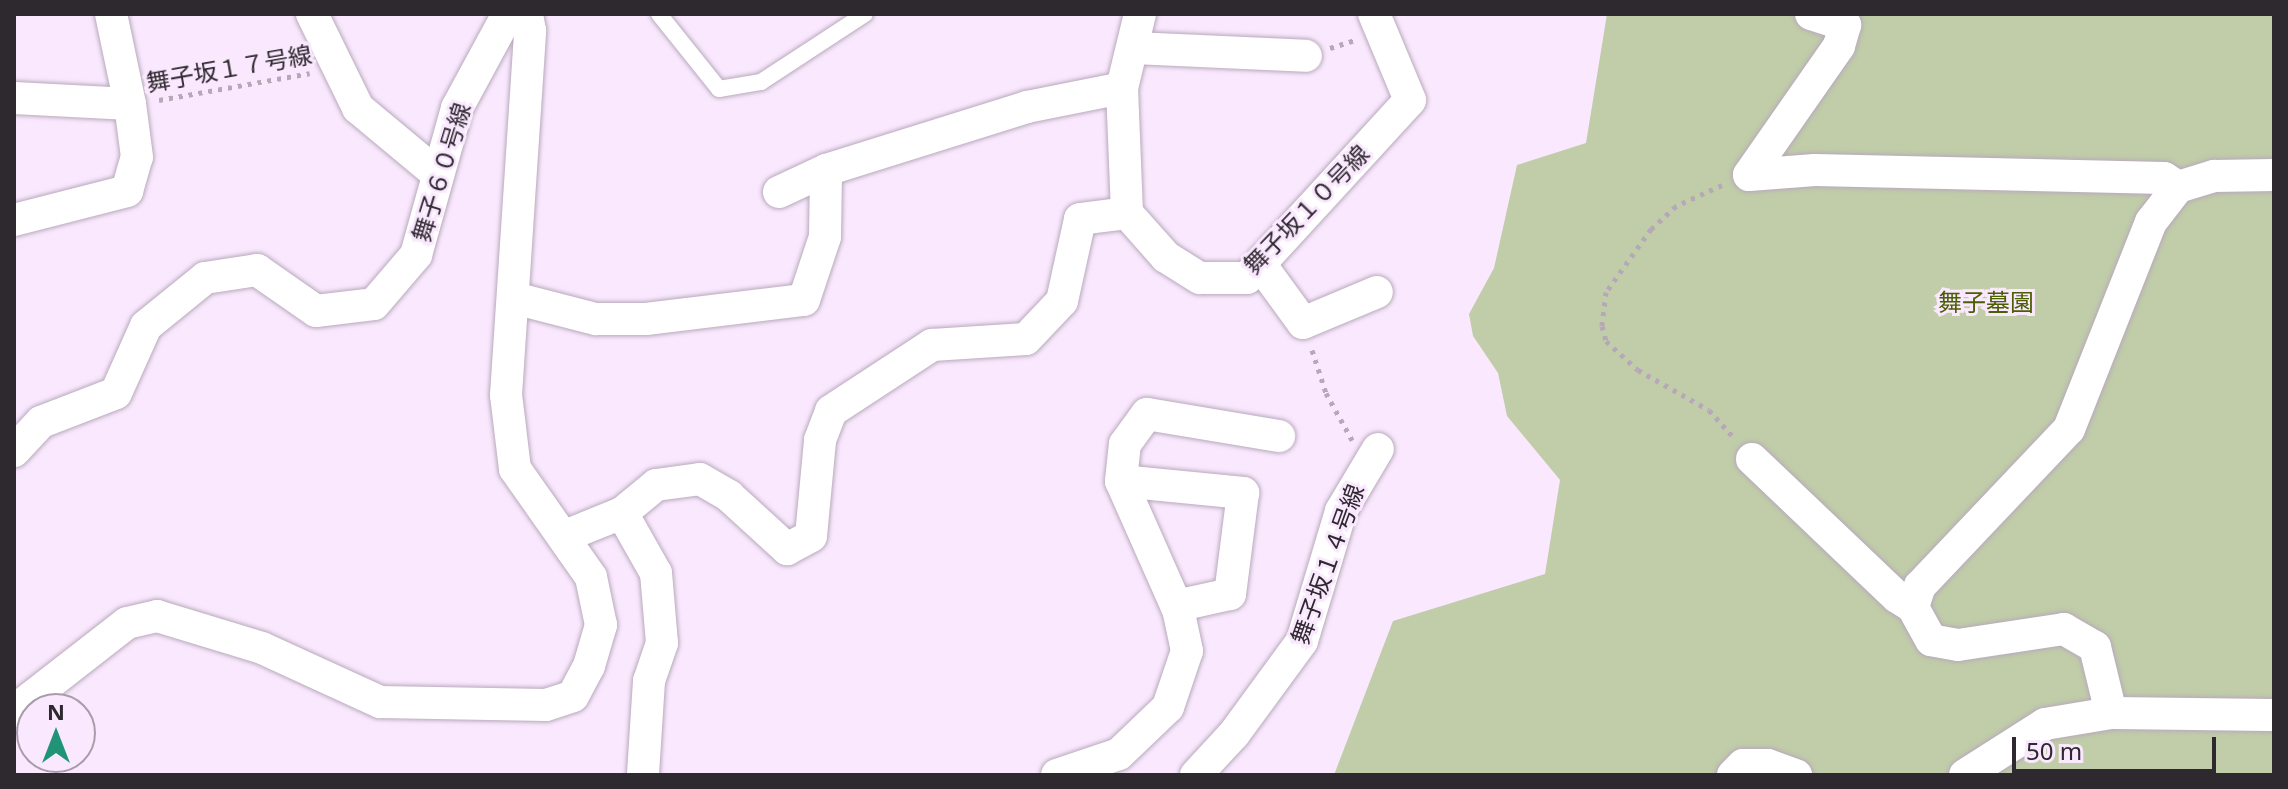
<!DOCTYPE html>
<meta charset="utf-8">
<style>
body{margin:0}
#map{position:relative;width:2288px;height:789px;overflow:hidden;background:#fae9fe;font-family:"Noto Sans","Noto Sans JP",sans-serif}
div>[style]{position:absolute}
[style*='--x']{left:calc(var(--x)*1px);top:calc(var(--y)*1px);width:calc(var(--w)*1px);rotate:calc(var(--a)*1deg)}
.green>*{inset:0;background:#c0cda8}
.path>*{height:5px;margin-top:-2.5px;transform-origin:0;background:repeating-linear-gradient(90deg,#b6a8b9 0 4px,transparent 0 10px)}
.roads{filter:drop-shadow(0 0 2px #b9a9bc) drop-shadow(0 0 2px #b9a9bc)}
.service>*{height:16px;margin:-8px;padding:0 8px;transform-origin:8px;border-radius:8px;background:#fff}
.minor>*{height:32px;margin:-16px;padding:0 16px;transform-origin:16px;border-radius:16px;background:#fff}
span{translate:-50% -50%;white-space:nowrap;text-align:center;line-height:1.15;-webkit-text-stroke:6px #fae9fe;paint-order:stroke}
.street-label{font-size:24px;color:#2e282f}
.park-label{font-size:24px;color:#4a5e02}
.frame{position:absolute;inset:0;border:16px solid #2e282f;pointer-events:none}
.north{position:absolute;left:16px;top:693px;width:80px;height:80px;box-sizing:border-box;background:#fae9fe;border:2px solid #a89cab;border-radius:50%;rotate:0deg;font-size:22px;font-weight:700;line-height:32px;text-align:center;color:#2e282f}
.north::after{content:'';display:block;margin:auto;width:28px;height:36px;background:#219376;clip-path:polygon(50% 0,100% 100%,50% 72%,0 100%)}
.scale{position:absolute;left:2012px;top:737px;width:204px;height:36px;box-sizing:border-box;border:4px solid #2e282f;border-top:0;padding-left:10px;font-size:24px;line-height:28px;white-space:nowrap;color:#2e282f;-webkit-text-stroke:6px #fae9fe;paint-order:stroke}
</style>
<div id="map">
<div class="green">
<div style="clip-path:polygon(1607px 14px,2274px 14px,2274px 775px,1334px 775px,1393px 621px,1545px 574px,1560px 480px,1507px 416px,1498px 373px,1473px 336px,1469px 314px,1494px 268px,1517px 165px,1586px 143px)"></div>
</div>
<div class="path">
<div style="--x:1330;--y:48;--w:25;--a:-18"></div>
<div style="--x:159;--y:100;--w:153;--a:-10.1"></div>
<div style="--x:1722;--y:185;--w:51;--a:155.5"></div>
<div style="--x:1676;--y:206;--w:34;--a:137"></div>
<div style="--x:1651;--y:229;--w:77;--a:125.5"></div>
<div style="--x:1606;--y:292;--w:34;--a:97"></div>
<div style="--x:1602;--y:326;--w:16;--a:75"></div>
<div style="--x:1606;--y:341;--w:43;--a:42.2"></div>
<div style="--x:1638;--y:370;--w:81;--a:29.4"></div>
<div style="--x:1709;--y:410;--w:38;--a:48"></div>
<div style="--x:1312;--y:350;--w:45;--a:72"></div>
<div style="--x:1326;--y:393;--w:54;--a:61"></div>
</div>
<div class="roads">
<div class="service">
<div style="--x:659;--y:14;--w:96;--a:51.3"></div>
<div style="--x:719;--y:89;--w:43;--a:-9.5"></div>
<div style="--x:761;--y:82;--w:124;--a:-33.2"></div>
</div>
<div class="minor">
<div style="--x:312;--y:14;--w:105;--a:63.9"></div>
<div style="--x:358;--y:108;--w:102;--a:39.8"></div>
<div style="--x:1140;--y:14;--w:76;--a:103.7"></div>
<div style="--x:1122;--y:88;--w:125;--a:87.7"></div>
<div style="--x:1127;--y:213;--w:59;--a:48.4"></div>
<div style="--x:1166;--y:257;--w:40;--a:32"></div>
<div style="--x:1200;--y:278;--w:47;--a:0"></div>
<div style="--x:1247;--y:278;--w:241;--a:-47.5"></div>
<div style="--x:1410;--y:100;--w:93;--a:-112.7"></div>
<div style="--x:1811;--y:14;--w:36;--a:18"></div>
<div style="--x:1845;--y:25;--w:22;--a:106"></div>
<div style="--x:1839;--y:46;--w:157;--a:124.9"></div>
<div style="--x:1749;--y:175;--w:66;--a:-4.3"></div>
<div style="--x:1815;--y:170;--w:349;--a:1.3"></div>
<div style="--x:2164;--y:178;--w:17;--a:33"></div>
<div style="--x:1133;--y:48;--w:173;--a:2.6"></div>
<div style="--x:14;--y:98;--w:116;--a:3"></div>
<div style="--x:130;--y:104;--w:92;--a:-101.9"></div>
<div style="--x:779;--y:192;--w:52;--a:-25.1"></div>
<div style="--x:826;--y:170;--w:211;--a:-17.4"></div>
<div style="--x:1027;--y:107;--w:97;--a:-11.3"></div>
<div style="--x:14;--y:220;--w:117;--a:-14.4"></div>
<div style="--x:127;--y:191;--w:35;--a:-74"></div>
<div style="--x:137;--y:157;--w:53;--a:-97.5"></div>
<div style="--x:1260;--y:264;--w:73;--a:53.9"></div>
<div style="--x:1303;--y:323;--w:80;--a:-22.7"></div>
<div style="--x:514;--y:298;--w:85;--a:14.4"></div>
<div style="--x:596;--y:319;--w:50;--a:0"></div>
<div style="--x:646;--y:319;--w:159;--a:-6.9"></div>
<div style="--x:804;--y:300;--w:66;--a:-71.6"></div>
<div style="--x:825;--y:237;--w:67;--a:-89.1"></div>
<div style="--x:14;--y:451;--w:40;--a:-47"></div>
<div style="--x:41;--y:422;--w:80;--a:-21.1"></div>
<div style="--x:116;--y:393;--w:73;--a:-65.9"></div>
<div style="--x:146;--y:326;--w:76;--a:-39.1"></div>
<div style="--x:205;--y:278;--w:53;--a:-8.7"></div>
<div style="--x:257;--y:270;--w:72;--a:34.8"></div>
<div style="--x:316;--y:311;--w:58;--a:-6.9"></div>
<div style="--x:374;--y:304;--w:65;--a:-49.4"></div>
<div style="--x:416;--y:255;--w:153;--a:-74.4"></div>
<div style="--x:457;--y:108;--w:107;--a:-61.5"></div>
<div style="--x:1752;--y:459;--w:200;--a:43.6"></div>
<div style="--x:1897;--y:597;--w:19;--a:32"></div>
<div style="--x:1121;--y:481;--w:123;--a:5.6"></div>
<div style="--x:1243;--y:493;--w:102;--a:97.3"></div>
<div style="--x:1230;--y:594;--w:55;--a:167.5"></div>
<div style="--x:622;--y:513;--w:69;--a:60.5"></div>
<div style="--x:656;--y:573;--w:70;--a:85.1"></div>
<div style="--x:662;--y:643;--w:40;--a:108.9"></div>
<div style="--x:649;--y:681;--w:94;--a:93.7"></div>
<div style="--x:565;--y:536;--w:61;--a:-22"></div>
<div style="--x:622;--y:513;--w:44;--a:-39.5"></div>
<div style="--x:656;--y:485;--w:44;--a:-7.8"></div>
<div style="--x:700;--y:479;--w:34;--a:30"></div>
<div style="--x:729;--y:496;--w:79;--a:42.4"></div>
<div style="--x:787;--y:549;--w:27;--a:-28"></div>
<div style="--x:811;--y:536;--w:96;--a:-84.6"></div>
<div style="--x:820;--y:440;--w:31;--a:-69"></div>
<div style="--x:831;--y:411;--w:121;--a:-33.2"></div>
<div style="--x:932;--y:345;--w:94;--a:-3.7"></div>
<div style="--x:1026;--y:339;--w:52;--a:-46.5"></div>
<div style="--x:1062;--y:301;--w:84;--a:-77.6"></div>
<div style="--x:1080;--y:219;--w:47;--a:-7.3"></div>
<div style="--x:14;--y:711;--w:143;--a:-37.9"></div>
<div style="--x:127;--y:623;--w:31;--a:-13"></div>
<div style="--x:157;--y:616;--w:110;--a:16.9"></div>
<div style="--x:262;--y:648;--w:130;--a:24.6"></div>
<div style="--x:380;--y:702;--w:166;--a:1"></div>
<div style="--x:546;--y:705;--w:28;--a:-18"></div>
<div style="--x:573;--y:696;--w:34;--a:-62"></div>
<div style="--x:589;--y:666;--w:43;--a:-73.7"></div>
<div style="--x:601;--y:625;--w:49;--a:-101.8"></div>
<div style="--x:591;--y:577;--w:132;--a:-125.1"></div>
<div style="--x:515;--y:469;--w:75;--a:-96.9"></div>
<div style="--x:506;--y:395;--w:365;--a:-86.2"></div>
<div style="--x:530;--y:31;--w:17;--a:-100"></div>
<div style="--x:2111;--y:713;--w:68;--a:-103.6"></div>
<div style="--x:2095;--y:647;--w:36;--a:-150"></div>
<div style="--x:2064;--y:629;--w:107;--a:171.4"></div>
<div style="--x:1958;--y:645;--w:27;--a:-170"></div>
<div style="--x:1931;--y:640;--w:38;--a:-119"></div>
<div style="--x:1913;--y:607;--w:22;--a:-72"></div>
<div style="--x:1920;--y:586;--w:216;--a:-46.5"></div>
<div style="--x:2069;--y:429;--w:223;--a:-68.4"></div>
<div style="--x:2151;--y:222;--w:44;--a:-52.4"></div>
<div style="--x:2178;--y:187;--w:38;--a:-17"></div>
<div style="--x:2214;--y:176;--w:60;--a:-1"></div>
<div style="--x:1057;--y:775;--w:65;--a:-18.7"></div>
<div style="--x:1119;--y:754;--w:68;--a:-43.8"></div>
<div style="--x:1168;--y:707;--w:59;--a:-71.3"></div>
<div style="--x:1187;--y:651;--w:40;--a:-102"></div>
<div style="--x:1179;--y:612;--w:143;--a:-113.9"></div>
<div style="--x:1121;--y:481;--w:37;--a:-84"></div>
<div style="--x:1125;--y:444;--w:37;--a:-54"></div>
<div style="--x:1147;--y:414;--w:134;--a:9.5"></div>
<div style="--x:1196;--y:775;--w:56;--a:-47.2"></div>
<div style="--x:1234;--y:734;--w:115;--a:-53.8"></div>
<div style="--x:1302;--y:641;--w:136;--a:-73.3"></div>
<div style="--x:1341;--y:511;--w:72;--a:-59.2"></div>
<div style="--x:1733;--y:775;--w:14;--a:-45"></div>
<div style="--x:1743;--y:765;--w:25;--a:0"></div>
<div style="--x:1768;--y:765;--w:30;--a:20"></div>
<div style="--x:1965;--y:775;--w:95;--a:-32.5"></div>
<div style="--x:2045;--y:724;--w:67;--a:-9.5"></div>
<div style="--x:2111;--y:713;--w:163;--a:0.7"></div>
</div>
</div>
<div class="street-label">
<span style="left:229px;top:68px;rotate:-10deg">舞子坂１７号線</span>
<span style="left:441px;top:172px;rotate:-73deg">舞子６０号線</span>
<span style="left:1306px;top:209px;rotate:-46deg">舞子坂１０号線</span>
<span style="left:1327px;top:564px;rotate:-70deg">舞子坂１４号線</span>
</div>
<div class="park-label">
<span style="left:1986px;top:302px">舞子墓園</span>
</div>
<div class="frame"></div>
<div class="north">N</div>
<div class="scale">50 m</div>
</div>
